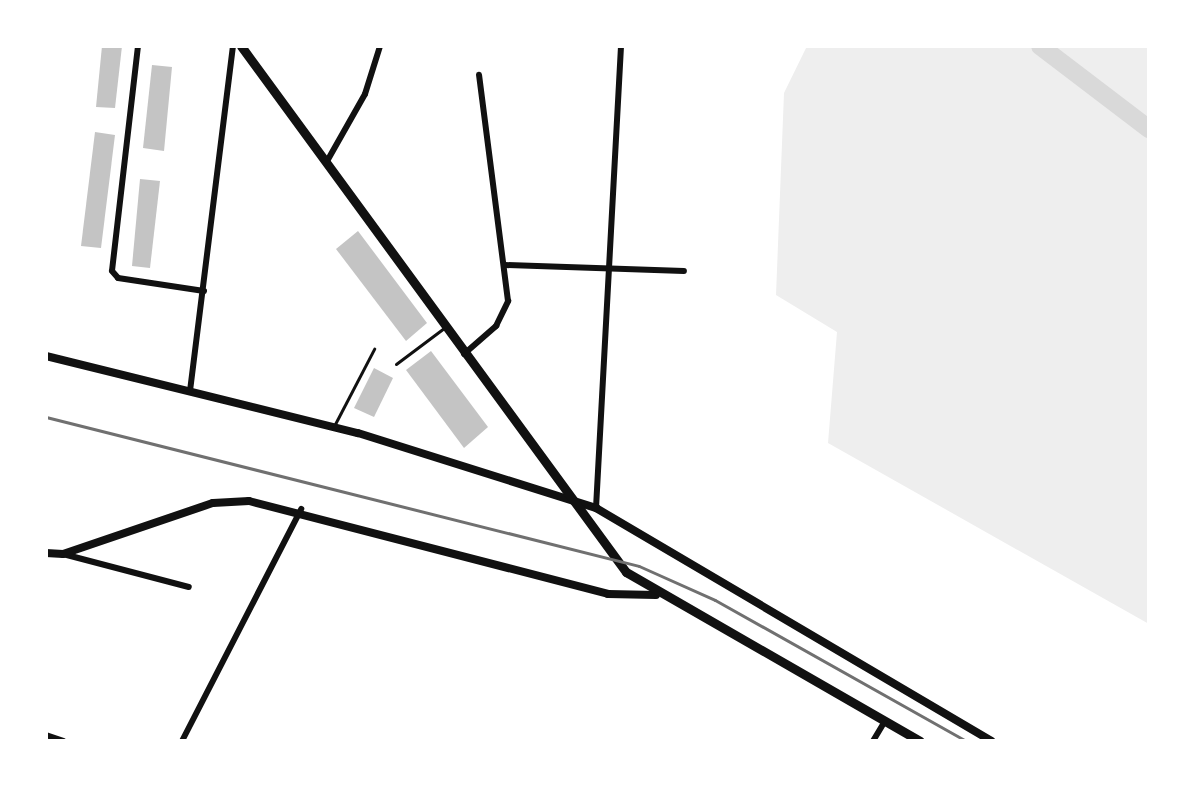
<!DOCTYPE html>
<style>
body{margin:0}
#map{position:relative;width:1195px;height:787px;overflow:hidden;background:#fff;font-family:"Varela Round",sans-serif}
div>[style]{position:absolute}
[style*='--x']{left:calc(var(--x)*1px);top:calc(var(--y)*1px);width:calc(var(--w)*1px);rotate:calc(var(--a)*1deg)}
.green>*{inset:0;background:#eee}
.river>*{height:18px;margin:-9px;padding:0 9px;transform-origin:9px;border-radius:9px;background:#d9d9d9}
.building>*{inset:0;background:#c4c4c4}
.service>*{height:3px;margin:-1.5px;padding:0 1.5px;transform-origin:1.5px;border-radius:1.5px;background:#111}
.minor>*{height:6px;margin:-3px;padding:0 3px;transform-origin:3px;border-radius:3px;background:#111}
.tertiary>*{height:8px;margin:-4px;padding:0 4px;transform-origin:4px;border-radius:4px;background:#111}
.secondary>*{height:9px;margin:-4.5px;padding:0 4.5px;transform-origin:4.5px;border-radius:4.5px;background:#111}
.rail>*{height:3px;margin:-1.5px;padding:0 1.5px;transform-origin:1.5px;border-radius:1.5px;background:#707070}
span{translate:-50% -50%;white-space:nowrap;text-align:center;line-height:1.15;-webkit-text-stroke:8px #fff;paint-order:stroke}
.frame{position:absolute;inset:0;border:48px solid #fff;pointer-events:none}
</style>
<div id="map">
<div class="green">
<div style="clip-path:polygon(807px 46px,1149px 46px,1149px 624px,828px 443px,837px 332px,776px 295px,784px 93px)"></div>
</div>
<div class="river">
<div style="--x:1040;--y:46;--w:137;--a:37.3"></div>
</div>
<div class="building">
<div style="clip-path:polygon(102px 46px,122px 46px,115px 108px,96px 107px)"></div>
<div style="clip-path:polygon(152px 65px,172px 67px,164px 151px,143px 148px)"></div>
<div style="clip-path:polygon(95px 132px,115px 135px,101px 248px,81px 246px)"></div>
<div style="clip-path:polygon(140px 179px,160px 181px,150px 268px,132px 266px)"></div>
<div style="clip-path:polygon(358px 231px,427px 323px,406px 341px,336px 249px)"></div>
<div style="clip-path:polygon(431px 351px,488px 427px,464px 448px,406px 370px)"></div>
<div style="clip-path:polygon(374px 368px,393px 378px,374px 417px,354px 408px)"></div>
</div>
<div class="service">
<div style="--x:396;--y:364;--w:60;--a:-36.9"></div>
<div style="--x:335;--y:424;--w:85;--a:-62.5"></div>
</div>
<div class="minor">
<div style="--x:138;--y:46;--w:226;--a:96.6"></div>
<div style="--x:112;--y:271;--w:9;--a:49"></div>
<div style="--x:118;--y:278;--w:87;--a:8.6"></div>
<div style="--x:326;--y:163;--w:79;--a:-60.5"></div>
<div style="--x:365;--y:94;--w:50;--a:-72.6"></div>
<div style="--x:505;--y:265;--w:179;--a:1.9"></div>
<div style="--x:464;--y:354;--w:43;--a:-41.2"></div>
<div style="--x:496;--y:326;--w:28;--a:-64"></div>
<div style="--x:508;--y:301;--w:228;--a:-97.3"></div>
<div style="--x:190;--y:391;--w:348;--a:-82.9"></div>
<div style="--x:596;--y:508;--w:463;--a:-86.9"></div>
<div style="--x:63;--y:554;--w:130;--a:14.7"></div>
<div style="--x:46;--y:735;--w:18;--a:19"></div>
<div style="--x:182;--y:741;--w:261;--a:-62.8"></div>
<div style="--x:873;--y:741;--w:23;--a:-59"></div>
</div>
<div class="tertiary">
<div style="--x:46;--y:356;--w:321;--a:13.9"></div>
<div style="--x:358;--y:433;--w:250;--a:17.5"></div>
<div style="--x:596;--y:508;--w:459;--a:30.5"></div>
<div style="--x:46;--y:553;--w:17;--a:3"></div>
<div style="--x:63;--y:554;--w:158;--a:-18.8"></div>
<div style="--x:213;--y:503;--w:36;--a:-3"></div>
<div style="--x:249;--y:501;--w:371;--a:14.5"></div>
<div style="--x:608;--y:594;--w:48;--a:1.2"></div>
</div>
<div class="secondary">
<div style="--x:241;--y:46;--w:652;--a:53.8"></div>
<div style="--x:626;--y:572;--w:339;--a:29.9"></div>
</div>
<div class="rail">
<div style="--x:46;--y:417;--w:611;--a:14.1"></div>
<div style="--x:639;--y:566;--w:83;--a:24.1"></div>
<div style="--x:715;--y:600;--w:288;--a:29.3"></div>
</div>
<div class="frame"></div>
</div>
